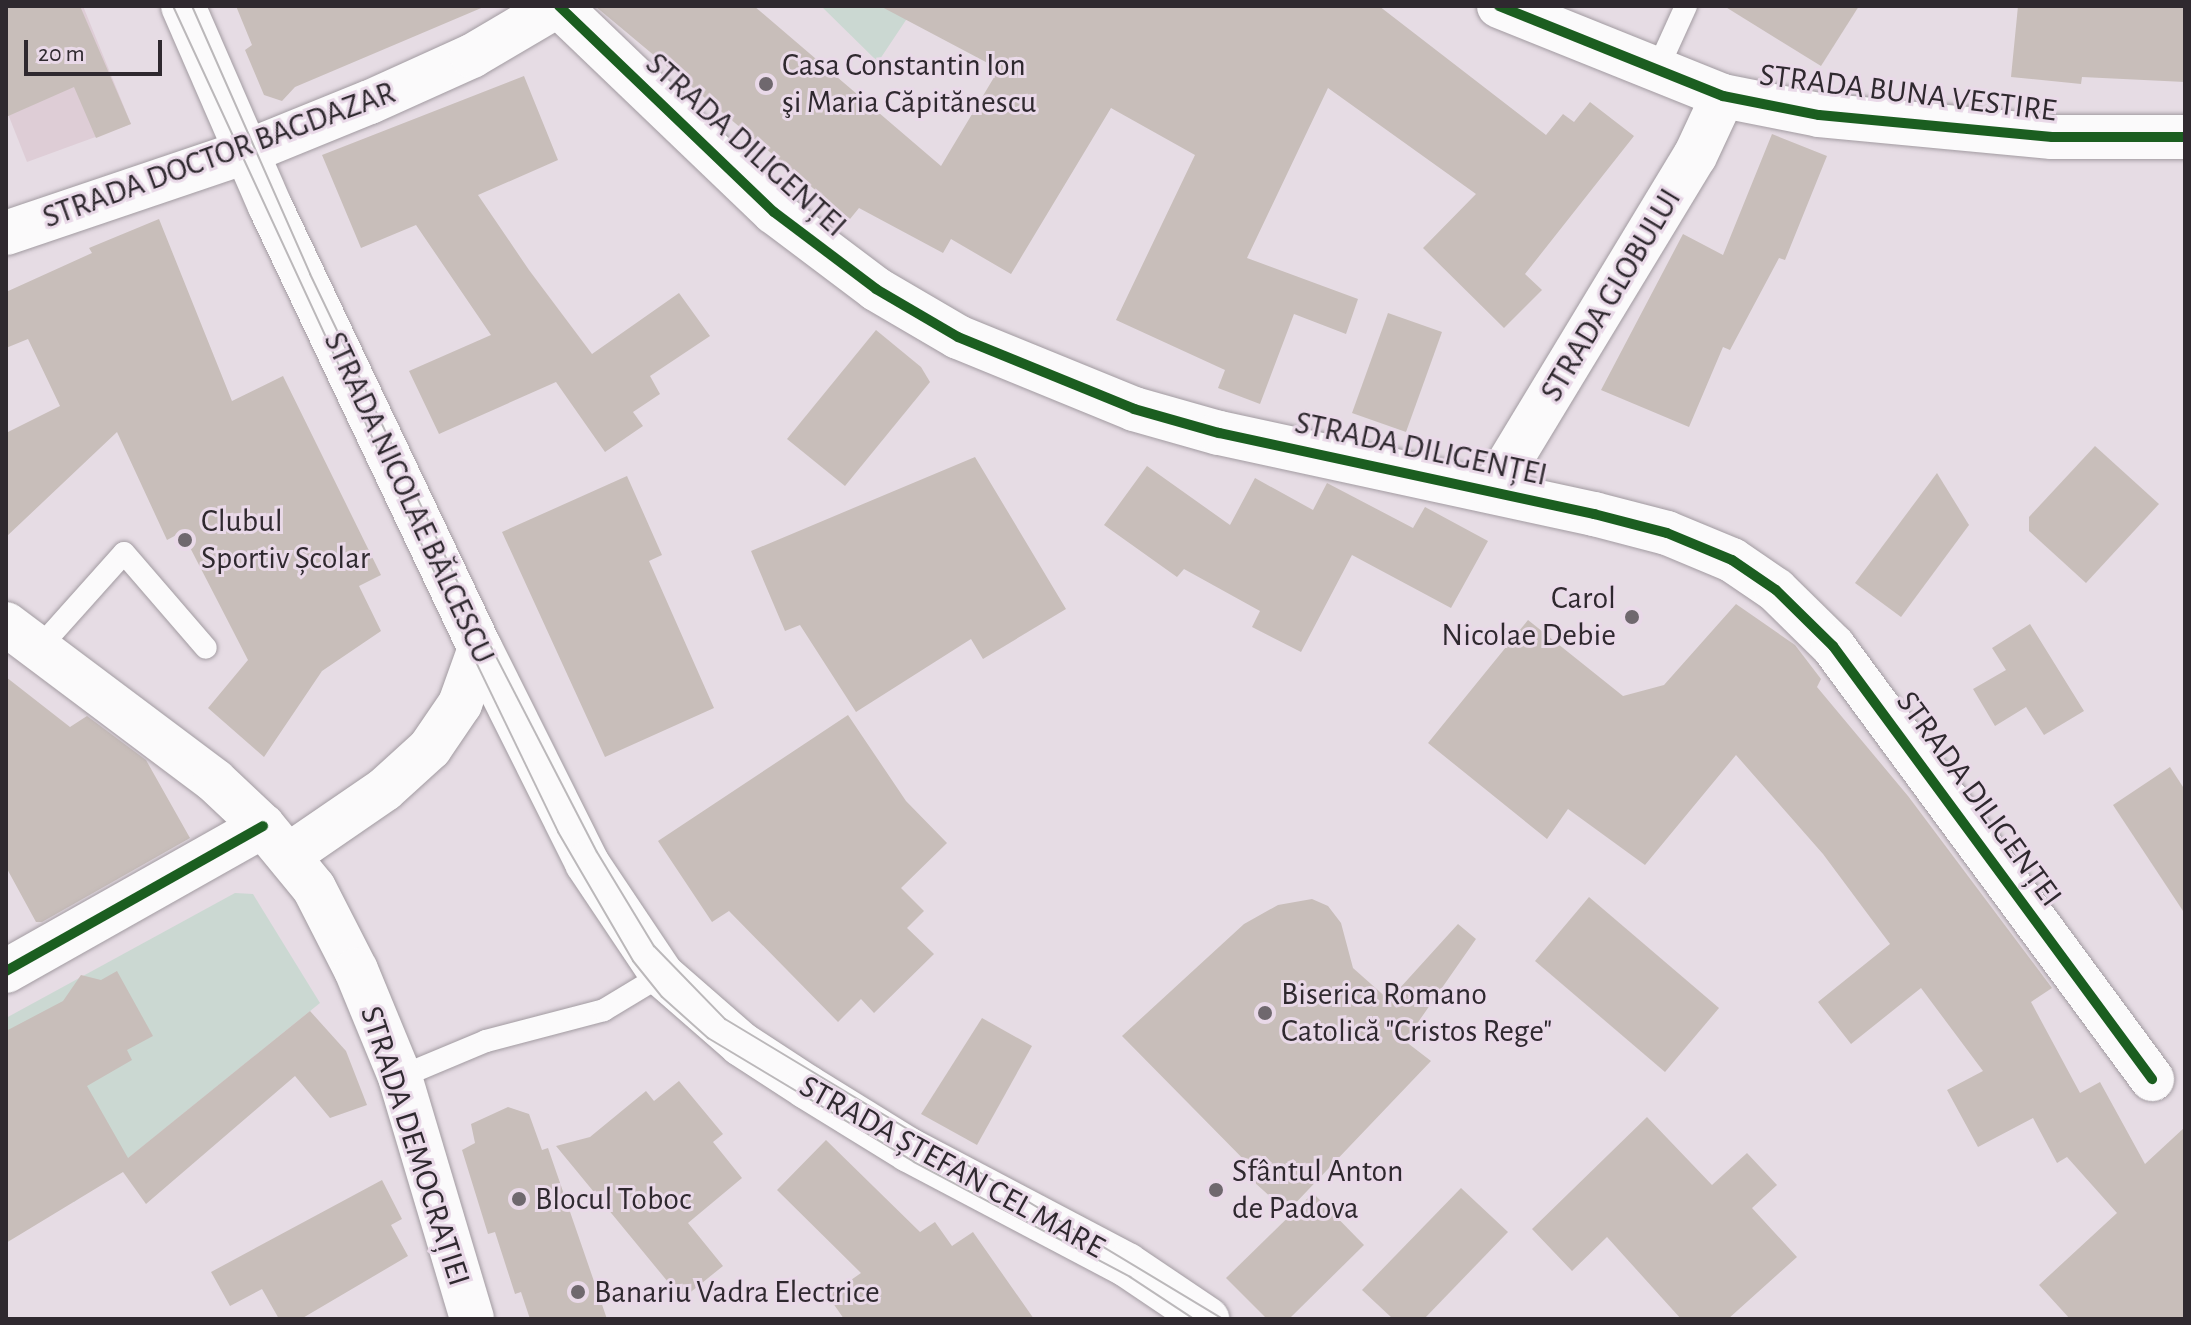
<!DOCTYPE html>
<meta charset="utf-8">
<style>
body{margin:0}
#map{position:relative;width:2191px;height:1325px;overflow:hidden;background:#e6dce4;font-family:"Alegreya Sans",sans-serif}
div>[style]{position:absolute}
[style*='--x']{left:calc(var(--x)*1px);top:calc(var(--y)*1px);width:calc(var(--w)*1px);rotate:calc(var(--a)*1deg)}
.commercial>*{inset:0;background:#decdd6}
.green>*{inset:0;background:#cbd8d2}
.building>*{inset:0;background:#c8beba}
.roads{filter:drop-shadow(0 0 2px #a29ba1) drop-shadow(0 0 2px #a29ba1)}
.lane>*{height:22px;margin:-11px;padding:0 11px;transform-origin:11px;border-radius:11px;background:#fbfafb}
.street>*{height:44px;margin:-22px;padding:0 22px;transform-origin:22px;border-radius:22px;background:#fbfafb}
.secondary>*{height:44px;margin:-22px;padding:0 22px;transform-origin:22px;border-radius:22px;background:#fbfafb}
.tram>*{height:2px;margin:-1px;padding:0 1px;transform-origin:1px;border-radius:1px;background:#bbb8ba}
.cycleway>*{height:10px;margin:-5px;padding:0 5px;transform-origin:5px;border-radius:5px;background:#1b5e20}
.dots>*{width:22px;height:22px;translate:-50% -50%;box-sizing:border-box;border:4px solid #e9d9e8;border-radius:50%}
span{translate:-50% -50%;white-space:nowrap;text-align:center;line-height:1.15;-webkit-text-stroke:6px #e9d9e8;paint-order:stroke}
.poi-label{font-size:32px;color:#2f292f}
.left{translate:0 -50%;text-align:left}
.right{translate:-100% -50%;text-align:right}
.street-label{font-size:32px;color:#2f292f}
.frame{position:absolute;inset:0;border:8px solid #2f292f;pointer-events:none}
.scale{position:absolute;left:24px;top:40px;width:138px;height:36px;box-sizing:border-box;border:4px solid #2f292f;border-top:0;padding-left:10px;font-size:24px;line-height:28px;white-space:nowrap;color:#2f292f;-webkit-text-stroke:6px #e9d9e8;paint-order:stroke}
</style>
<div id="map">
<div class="commercial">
<div style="clip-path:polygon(6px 6px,83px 6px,131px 124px,27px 162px,6px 109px)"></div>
</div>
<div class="green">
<div style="clip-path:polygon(821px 6px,940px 6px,906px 20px,878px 62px)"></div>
<div style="clip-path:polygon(235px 893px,253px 894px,320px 1003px,74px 1202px,6px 1076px,6px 1018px)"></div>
</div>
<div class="building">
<div style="clip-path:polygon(6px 6px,80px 6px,131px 124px,96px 138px,74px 87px,6px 117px)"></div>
<div style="clip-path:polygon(236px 6px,486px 6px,295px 87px,282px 101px,264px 95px,245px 50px,252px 45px)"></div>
<div style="clip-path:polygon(595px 6px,754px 6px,941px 166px,999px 69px,880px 6px,1379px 6px,1546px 135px,1563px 114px,1574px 122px,1590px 102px,1634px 136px,1525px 274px,1542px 290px,1504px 328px,1423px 248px,1476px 194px,1328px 88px,1247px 258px,1358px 299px,1346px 334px,1294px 314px,1260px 404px,1218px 388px,1225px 370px,1116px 320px,1195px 155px,1111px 108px,1011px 274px,951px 239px,943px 253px,859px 208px,850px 219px)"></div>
<div style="clip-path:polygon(1724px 6px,1859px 6px,1821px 66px)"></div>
<div style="clip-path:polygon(2018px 6px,2185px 6px,2185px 82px,2082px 77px,2081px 84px,2011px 77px)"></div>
<div style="clip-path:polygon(524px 76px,558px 160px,478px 195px,529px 270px,592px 354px,679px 293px,710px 336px,650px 376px,660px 394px,633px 412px,643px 426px,605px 452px,556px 382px,439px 434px,409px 371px,491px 335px,416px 225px,361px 248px,322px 155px)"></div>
<div style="clip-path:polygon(1772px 134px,1827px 156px,1785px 260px,1779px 258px,1730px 350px,1723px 347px,1689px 427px,1601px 390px,1683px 234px,1723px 255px)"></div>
<div style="clip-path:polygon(159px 219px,232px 401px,283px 376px,381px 575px,359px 586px,381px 631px,322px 671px,264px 757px,208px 708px,248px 660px,182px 532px,167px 540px,117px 432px,6px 537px,6px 433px,60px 406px,28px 339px,6px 348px,6px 292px,92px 253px,89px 248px)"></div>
<div style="clip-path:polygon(1388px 313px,1442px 332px,1406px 432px,1352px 413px)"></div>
<div style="clip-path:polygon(876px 330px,921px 367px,930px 382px,845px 486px,787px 439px)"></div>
<div style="clip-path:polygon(2095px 446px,2159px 504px,2086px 583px,2029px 531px,2029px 517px)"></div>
<div style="clip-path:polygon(975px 457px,1066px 609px,983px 659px,971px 639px,856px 712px,800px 625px,785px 631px,751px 551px)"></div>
<div style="clip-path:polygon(1147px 466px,1230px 525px,1255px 478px,1313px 510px,1327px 483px,1413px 528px,1425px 507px,1488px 541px,1451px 608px,1352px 555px,1301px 652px,1252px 627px,1260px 611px,1184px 569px,1177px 577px,1104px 525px)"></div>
<div style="clip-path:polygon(1937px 473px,1969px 525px,1901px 617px,1855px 583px)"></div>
<div style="clip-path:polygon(627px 476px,662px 555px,649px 561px,714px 708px,605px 757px,502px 532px)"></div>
<div style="clip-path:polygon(1736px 604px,1795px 645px,1821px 679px,1817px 687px,1908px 796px,2052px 988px,2031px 1002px,2080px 1093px,2100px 1082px,2145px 1164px,2185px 1127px,2185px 1319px,2070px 1319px,2039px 1285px,2117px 1213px,2067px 1157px,2057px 1163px,2033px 1118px,1978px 1147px,1947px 1090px,1983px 1071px,1921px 988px,1851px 1044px,1818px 1002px,1890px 944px,1823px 854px,1736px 755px,1645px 865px,1568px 809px,1547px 839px,1428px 743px,1528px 620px,1623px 696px,1664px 685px)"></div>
<div style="clip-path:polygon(2030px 624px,2084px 711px,2044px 735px,2026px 707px,1995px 726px,1973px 689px,2006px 670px,1992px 648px)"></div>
<div style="clip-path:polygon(6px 677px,70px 727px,87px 716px,146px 760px,190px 838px,42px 922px,36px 922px,6px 867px)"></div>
<div style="clip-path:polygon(848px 715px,906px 801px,947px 843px,901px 888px,924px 911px,907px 928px,934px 954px,874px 1013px,861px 999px,838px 1022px,729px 911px,712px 922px,658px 841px)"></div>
<div style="clip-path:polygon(2170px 767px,2185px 790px,2185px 914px,2113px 805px)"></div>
<div style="clip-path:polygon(1589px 897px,1719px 1008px,1665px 1072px,1535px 961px)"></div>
<div style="clip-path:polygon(1312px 899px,1328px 906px,1341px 923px,1353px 968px,1389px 1000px,1458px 924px,1476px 939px,1405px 1041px,1431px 1061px,1287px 1212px,1253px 1181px,1259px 1175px,1122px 1036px,1244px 924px,1278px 905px)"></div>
<div style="clip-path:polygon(117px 971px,153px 1036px,127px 1050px,132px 1060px,87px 1086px,128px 1158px,310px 1011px,346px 1051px,367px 1105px,330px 1118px,295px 1076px,146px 1204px,123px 1172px,6px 1243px,6px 1031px,63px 1001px,81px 975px,101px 980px)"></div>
<div style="clip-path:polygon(982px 1018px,1032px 1046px,977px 1145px,921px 1114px)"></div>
<div style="clip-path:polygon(679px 1081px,723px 1134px,713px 1142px,742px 1178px,688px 1223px,723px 1266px,682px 1299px,556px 1146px,590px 1137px,646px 1091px,654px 1101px)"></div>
<div style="clip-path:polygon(508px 1107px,529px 1114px,542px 1150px,548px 1148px,607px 1319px,530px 1319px,521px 1292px,515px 1294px,495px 1232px,488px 1234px,462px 1150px,475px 1143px,471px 1124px)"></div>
<div style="clip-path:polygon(1647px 1117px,1712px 1185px,1747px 1153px,1777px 1185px,1752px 1208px,1797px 1257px,1728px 1319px,1681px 1319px,1607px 1237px,1572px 1271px,1532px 1229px)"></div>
<div style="clip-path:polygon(826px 1140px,920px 1232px,935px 1222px,952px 1246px,973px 1232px,1034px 1319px,844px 1319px,828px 1296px,861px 1273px,777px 1190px)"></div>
<div style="clip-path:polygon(382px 1180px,402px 1219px,391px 1225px,408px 1256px,301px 1319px,279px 1319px,262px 1289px,230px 1306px,211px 1272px)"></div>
<div style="clip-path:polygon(1461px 1188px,1508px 1232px,1424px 1319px,1393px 1319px,1362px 1290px)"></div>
<div style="clip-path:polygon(1313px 1193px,1364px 1245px,1289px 1319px,1267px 1319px,1226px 1278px)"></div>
</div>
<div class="roads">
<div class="lane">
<div style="--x:1657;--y:70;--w:70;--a:-65.6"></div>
<div style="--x:39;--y:648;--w:127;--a:-48.2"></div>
<div style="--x:124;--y:553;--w:125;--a:49.2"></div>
<div style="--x:400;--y:1077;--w:93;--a:-22.7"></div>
<div style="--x:486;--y:1041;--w:122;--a:-14.7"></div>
<div style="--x:604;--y:1010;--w:68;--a:-31.1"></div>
</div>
<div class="street">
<div style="--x:559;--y:6;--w:298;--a:43.8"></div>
<div style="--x:774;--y:212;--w:128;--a:37"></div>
<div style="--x:876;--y:289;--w:95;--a:30.3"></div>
<div style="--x:958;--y:337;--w:190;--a:22.2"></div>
<div style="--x:1134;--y:409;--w:88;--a:15.8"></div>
<div style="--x:1219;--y:433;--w:384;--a:12.2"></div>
<div style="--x:1594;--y:514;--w:75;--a:14.6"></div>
<div style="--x:1667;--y:533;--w:70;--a:22.6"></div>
<div style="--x:1732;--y:560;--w:53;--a:34.3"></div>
<div style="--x:1776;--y:590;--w:80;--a:44.5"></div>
<div style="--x:1833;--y:646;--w:538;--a:53.62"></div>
<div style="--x:1493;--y:489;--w:389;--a:-58.8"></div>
<div style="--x:1695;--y:156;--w:66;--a:-65"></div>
<div style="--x:6;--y:971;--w:295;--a:-29.4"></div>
</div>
<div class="secondary">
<div style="--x:183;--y:6;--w:218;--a:66.5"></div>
<div style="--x:270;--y:206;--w:489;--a:64.6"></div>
<div style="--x:480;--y:648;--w:240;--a:63.5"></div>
<div style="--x:587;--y:863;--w:135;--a:56.2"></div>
<div style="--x:662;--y:975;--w:105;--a:41.1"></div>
<div style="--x:741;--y:1044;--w:79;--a:33.1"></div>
<div style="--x:807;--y:1087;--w:120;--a:31.7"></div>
<div style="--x:909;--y:1150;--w:246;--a:27.8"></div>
<div style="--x:1127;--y:1265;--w:97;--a:34"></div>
<div style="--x:1499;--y:6;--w:241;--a:21.9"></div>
<div style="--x:1723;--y:96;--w:98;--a:11.2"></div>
<div style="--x:1819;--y:115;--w:234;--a:5.4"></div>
<div style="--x:2052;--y:137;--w:133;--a:0"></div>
<div style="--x:6;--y:233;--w:262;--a:-18.7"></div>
<div style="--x:254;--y:149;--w:125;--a:-22.1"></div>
<div style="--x:370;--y:102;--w:112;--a:-24.3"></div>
<div style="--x:472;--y:56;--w:99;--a:-30.5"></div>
<div style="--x:6;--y:624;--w:261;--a:36.9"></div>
<div style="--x:215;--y:781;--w:66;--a:43.2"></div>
<div style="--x:263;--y:826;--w:80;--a:50.6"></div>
<div style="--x:314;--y:888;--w:92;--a:62.9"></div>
<div style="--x:356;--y:970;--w:116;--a:67.6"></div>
<div style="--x:400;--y:1077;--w:252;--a:73.4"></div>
<div style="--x:289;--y:855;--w:116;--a:-34.5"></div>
<div style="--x:385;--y:789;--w:61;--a:-42.3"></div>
<div style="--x:430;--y:748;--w:53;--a:-55.7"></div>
<div style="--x:460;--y:704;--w:59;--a:-70.3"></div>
</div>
</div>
<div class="tram">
<div style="--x:173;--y:6;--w:720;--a:65.21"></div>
<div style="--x:475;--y:660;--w:191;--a:64.2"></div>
<div style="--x:558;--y:832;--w:149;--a:59.8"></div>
<div style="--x:633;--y:961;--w:46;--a:51.1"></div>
<div style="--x:662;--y:997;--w:62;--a:41.7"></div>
<div style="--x:708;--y:1038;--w:240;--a:31"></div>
<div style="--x:914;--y:1162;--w:245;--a:28"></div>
<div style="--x:1130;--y:1277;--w:77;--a:33.3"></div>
<div style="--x:192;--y:6;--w:293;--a:66.2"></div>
<div style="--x:310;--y:274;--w:338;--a:64.4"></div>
<div style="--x:456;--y:579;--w:307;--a:62.7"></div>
<div style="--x:597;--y:852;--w:110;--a:58.8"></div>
<div style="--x:654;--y:946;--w:102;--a:45.8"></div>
<div style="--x:725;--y:1019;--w:581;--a:31.07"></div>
</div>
<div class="cycleway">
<div style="--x:559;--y:6;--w:298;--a:43.8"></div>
<div style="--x:774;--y:212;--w:128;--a:37"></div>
<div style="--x:876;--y:289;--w:95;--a:30.3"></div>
<div style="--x:958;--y:337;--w:190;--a:22.2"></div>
<div style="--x:1134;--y:409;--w:88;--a:15.8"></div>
<div style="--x:1219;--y:433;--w:384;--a:12.2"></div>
<div style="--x:1594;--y:514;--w:75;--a:14.6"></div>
<div style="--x:1667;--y:533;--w:70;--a:22.6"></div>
<div style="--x:1732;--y:560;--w:53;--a:34.3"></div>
<div style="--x:1776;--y:590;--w:80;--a:44.5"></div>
<div style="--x:1833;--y:646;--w:538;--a:53.62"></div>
<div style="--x:1499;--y:6;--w:241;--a:21.9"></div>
<div style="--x:1723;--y:96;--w:98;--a:11.2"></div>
<div style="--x:1819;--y:115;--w:234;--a:5.4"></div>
<div style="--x:2052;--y:137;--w:133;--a:0"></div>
<div style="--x:6;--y:971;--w:295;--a:-29.4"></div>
</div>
<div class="dots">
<div style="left:766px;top:84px;background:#6f686e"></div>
<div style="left:185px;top:540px;background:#6f686e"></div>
<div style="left:1632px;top:617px;background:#6f686e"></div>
<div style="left:1265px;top:1013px;background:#6f686e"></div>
<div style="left:1216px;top:1190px;background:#6f686e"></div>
<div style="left:519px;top:1199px;background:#6f686e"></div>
<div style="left:578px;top:1292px;background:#6f686e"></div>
</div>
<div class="poi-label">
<span class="left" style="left:782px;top:84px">Casa Constantin Ion<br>şi Maria Căpitănescu</span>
<span class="left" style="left:201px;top:540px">Clubul<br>Sportiv Școlar</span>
<span class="right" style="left:1616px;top:617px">Carol<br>Nicolae Debie</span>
<span class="left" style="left:1281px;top:1013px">Biserica Romano<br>Catolică "Cristos Rege"</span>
<span class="left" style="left:1232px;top:1190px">Sfântul Anton<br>de Padova</span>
<span class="left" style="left:535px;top:1199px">Blocul Toboc</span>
<span class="left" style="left:594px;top:1292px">Banariu Vadra Electrice</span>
</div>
<div class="street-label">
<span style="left:1908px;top:93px;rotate:7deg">STRADA BUNA VESTIRE</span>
<span style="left:746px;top:145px;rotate:42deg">STRADA DILIGENȚEI</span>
<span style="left:219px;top:155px;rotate:-20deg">STRADA DOCTOR BAGDAZAR</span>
<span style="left:1611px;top:295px;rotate:-59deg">STRADA GLOBULUI</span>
<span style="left:1421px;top:449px;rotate:12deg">STRADA DILIGENȚEI</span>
<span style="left:409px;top:498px;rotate:65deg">STRADA NICOLAE BĂLCESCU</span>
<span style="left:1979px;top:799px;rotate:54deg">STRADA DILIGENȚEI</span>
<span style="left:415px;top:1146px;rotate:72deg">STRADA DEMOCRAȚIEI</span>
<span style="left:952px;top:1167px;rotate:29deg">STRADA ȘTEFAN CEL MARE</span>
</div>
<div class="frame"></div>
<div class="scale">20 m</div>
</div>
